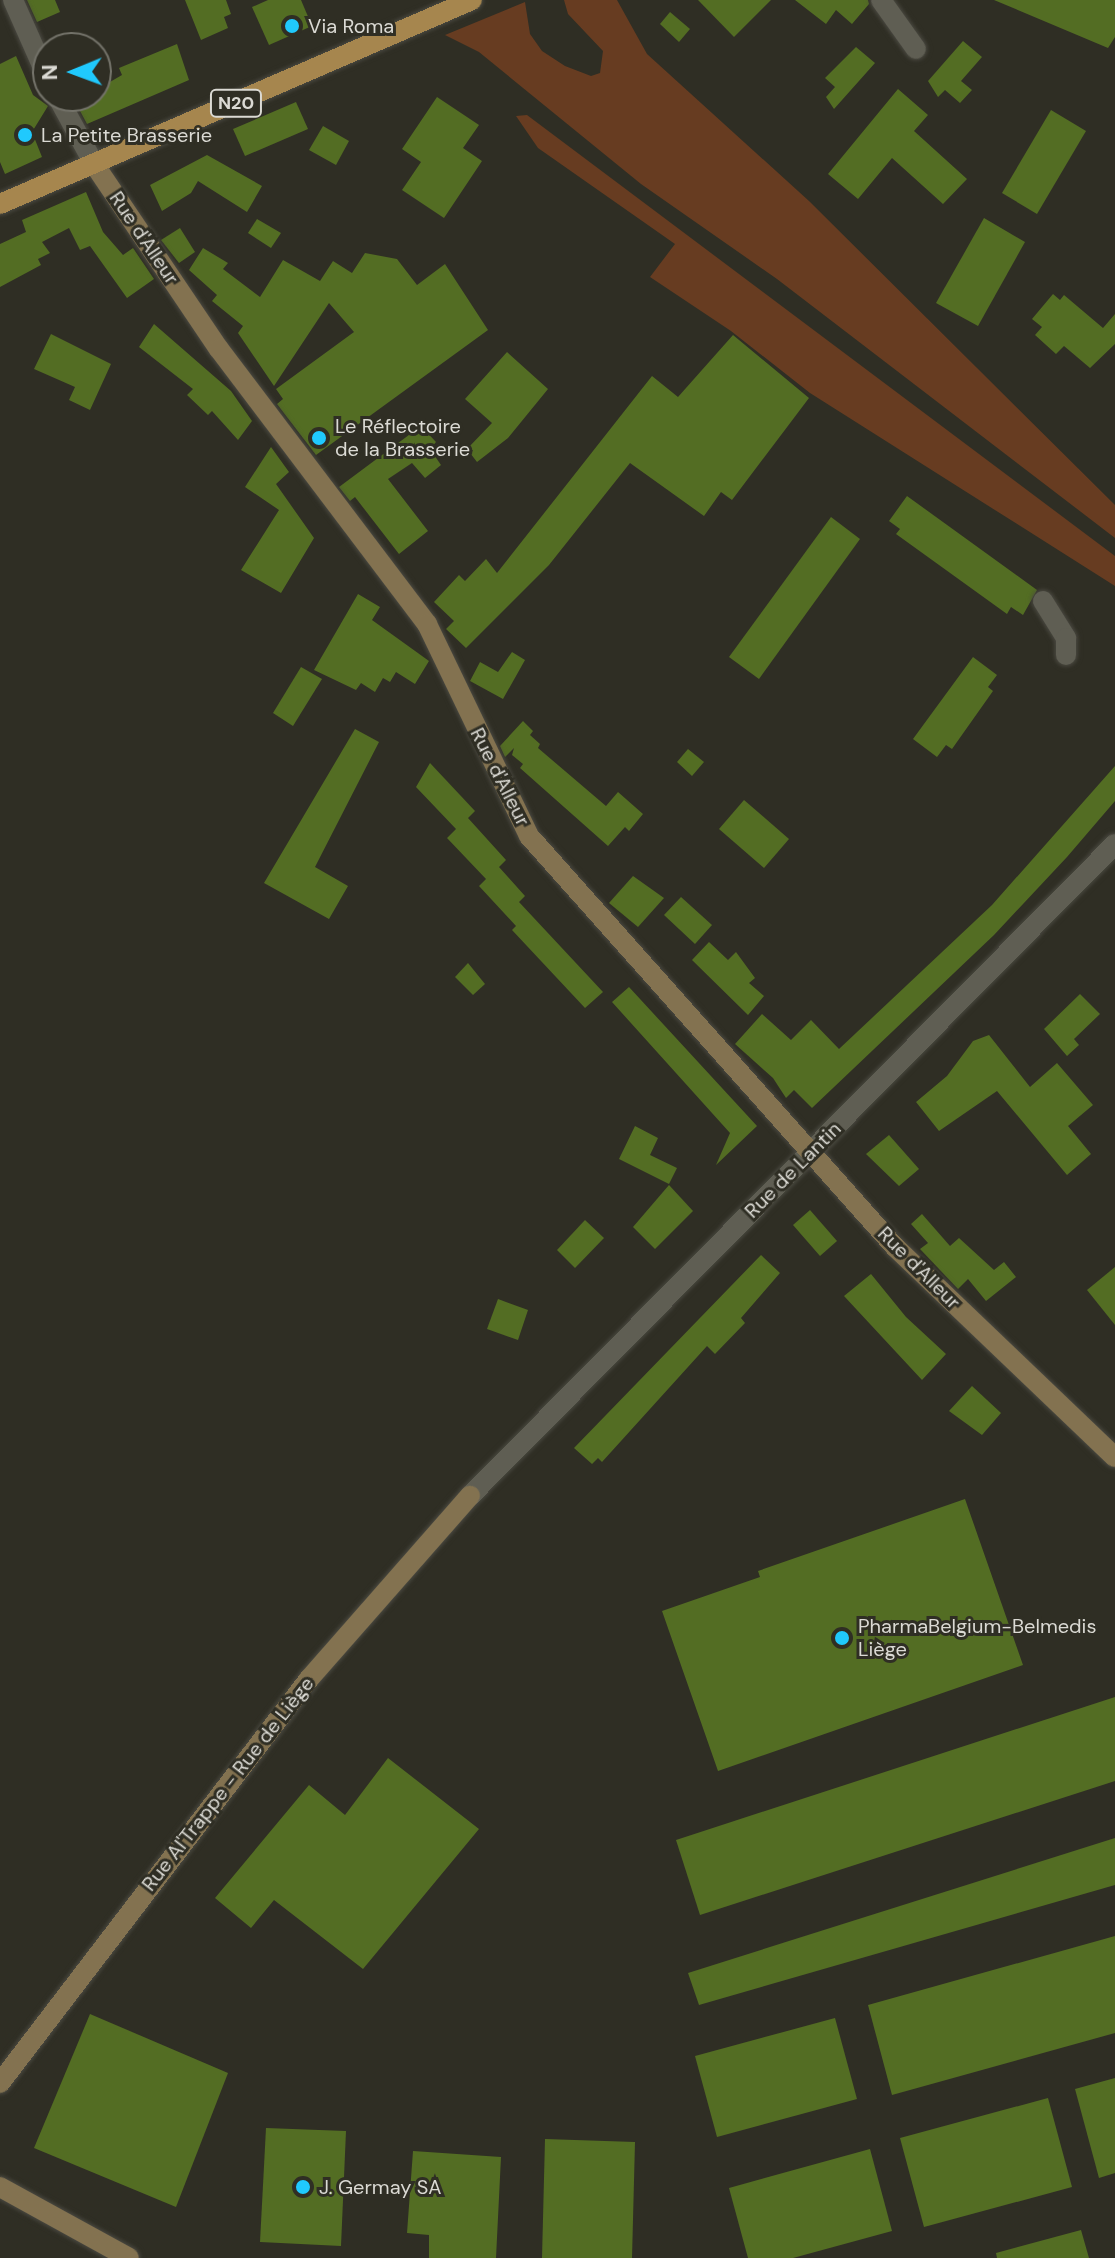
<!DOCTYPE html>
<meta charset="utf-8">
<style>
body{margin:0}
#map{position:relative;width:1115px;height:2258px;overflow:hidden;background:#2f2e24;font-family:"DM Sans",sans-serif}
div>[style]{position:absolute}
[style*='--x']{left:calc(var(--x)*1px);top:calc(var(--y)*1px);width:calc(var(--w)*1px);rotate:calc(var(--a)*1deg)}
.green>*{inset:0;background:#673c21}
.building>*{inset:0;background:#536d23}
.roads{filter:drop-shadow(0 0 2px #4a4941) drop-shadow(0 0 2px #4a4941)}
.street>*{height:20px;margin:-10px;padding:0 10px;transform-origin:10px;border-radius:10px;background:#5f5e53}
.secondary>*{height:20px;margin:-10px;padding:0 10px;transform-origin:10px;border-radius:10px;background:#837250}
.primary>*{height:20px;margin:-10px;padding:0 10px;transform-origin:10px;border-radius:10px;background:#a6864e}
.dots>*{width:22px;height:22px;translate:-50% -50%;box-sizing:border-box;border:4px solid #2f2e24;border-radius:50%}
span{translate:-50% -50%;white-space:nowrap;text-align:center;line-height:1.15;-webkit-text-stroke:6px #2f2e24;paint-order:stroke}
.shield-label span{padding:2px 6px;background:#2f2e24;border:2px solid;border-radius:6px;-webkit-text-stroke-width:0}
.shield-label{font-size:18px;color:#dbdad4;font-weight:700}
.poi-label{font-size:20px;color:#dbdad4}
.left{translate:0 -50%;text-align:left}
.street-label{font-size:20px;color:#dbdad4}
.north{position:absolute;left:32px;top:32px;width:80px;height:80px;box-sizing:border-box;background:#2f2e24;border:2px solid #74736a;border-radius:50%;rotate:269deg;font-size:22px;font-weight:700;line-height:32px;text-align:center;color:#dbdad4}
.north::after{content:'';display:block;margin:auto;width:28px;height:36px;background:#20c9fd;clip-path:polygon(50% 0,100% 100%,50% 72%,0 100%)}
</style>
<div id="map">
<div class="green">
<div style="clip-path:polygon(564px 0,617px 0,647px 54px,809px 201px,1115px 505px,1115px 538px,777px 279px,641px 184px,479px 52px,445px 35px,525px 2px,530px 34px,542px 51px,565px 66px,591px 76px,600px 73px,603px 51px,568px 14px)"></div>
<div style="clip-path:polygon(527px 115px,1115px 556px,1115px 586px,810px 393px,731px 331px,650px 277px,675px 244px,538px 148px,516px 116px)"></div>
</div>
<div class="building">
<div style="clip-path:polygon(27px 0,55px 0,60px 12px,37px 22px)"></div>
<div style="clip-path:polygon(185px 0,226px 0,231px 14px,224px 17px,228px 28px,201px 40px)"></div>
<div style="clip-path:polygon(268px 0,301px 0,312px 26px,269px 45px,252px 7px)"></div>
<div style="clip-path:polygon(698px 0,771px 0,734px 37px)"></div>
<div style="clip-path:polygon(795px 0,868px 0,869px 4px,852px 24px,836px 10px,826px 24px)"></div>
<div style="clip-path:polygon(994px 0,1115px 0,1115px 37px,1108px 48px)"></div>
<div style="clip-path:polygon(670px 12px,690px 29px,679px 42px,660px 24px)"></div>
<div style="clip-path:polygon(963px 41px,982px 57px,961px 81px,972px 90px,960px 103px,945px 90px,938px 97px,928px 81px)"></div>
<div style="clip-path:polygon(177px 44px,189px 80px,87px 124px,72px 96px,96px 96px,96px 90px,122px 75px,119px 68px)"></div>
<div style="clip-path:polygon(856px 47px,875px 63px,834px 109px,826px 97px,835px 87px,825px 78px)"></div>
<div style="clip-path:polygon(16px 56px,33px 95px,48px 106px,32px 132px,42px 157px,5px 174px,0 162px,0 64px)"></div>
<div style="clip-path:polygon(898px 89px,928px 115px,914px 131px,967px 179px,943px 204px,892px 158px,858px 199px,828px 174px)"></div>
<div style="clip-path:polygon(437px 97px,479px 125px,463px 148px,482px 161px,444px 218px,402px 190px,421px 162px,402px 149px)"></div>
<div style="clip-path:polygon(296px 102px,308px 129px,245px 156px,233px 129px)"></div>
<div style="clip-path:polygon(1051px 110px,1086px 131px,1037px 214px,1002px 193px)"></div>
<div style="clip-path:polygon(323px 126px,349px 141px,336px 165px,309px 150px)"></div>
<div style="clip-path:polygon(207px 155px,262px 186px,247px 212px,198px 181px,191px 193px,162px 211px,150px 185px)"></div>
<div style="clip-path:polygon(86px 192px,103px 232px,123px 255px,133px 248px,154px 279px,127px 298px,90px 246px,80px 250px,69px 228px,42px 242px,50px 253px,38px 259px,41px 265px,0 287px,0 244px,26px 232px,22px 220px)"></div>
<div style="clip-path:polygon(984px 218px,1025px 242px,978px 326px,936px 303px)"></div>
<div style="clip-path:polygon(257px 219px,281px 233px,271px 248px,248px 233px)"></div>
<div style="clip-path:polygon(180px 228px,195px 252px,179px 263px,161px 240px)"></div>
<div style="clip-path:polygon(203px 248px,228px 263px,223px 269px,260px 297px,283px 260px,320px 281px,333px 261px,352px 273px,365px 253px,397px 259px,417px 285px,445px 264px,488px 330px,316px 455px,277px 404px,283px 399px,276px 389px,354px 332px,329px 303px,274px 386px,238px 333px,243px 326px,212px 301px,217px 295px,189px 270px)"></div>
<div style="clip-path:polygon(1053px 294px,1060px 300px,1064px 295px,1103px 328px,1115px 314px,1115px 344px,1090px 368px,1064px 346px,1056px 354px,1035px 335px,1042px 327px,1032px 319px)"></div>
<div style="clip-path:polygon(154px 324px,231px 391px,252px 421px,238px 440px,212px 411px,208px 415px,187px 395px,193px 389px,139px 347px)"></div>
<div style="clip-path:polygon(51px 334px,111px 364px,90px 410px,69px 400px,75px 387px,34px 369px)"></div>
<div style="clip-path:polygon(733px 335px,809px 398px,732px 500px,721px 492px,704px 516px,630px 463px,549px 565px,466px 648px,446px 629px,454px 621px,434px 602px,459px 575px,465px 581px,486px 559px,497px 573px,652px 376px,678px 397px)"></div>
<div style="clip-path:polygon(507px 352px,548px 389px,508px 438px,477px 462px,467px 449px,492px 423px,465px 399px)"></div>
<div style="clip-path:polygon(421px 426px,436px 442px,430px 449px,441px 465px,425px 478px,412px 463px,388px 479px,428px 531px,399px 554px,355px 497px,350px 501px,339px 487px)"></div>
<div style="clip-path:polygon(271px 447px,289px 472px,276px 484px,314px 538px,281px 593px,241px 570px,279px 510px,245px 487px)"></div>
<div style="clip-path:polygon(907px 496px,1037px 590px,1023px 615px,1011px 607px,1007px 614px,896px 534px,900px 529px,889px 521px)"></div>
<div style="clip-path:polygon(831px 517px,860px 539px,759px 679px,729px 657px)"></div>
<div style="clip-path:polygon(358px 594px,380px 607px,372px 620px,429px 661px,415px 684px,396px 672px,390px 682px,383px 678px,375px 692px,361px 683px,356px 690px,314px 670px)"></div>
<div style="clip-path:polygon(512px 652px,525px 660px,503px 699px,470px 681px,480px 662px,498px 672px)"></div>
<div style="clip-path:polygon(973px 657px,997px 675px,988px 687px,993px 691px,952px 749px,946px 745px,937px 757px,913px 739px)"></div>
<div style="clip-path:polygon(301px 667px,322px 679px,293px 726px,273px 713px)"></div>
<div style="clip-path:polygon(523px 721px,533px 731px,530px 735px,540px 744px,538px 748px,606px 806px,618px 792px,643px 814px,629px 831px,625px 827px,608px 846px,520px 768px,523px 764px,512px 755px,514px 748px,505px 757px,500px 746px)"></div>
<div style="clip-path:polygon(355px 729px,379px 742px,315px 867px,348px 886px,329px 919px,264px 883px)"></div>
<div style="clip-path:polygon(688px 749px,704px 762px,692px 776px,677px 762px)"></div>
<div style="clip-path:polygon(430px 763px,475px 811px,468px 818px,506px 860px,499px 867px,525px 896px,519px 902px,603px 992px,585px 1008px,512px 930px,516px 926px,479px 886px,486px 879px,447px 838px,456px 829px,416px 787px)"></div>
<div style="clip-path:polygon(1115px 766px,1115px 801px,1067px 857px,994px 935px,812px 1108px,794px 1090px,786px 1098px,773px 1078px,735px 1044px,762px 1014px,791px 1040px,811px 1020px,839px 1049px,992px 905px)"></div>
<div style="clip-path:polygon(744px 800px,789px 839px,764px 868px,719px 829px)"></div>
<div style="clip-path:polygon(633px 876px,664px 898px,638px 927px,609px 903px)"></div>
<div style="clip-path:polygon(681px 897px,712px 925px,695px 944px,664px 915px)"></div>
<div style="clip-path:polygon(709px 942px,728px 960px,736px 952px,755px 978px,749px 983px,764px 996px,748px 1015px,692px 960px)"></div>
<div style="clip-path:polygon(468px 963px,485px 984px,473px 995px,455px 977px)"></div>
<div style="clip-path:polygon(629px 987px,757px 1126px,716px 1165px,730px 1133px,612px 1002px)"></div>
<div style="clip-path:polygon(1080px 994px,1100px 1014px,1074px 1039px,1079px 1045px,1067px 1056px,1044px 1029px)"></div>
<div style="clip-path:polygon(989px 1035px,1030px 1087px,1057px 1063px,1093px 1105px,1068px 1126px,1091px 1154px,1067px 1175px,997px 1091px,939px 1131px,916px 1102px,947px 1076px,973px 1041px)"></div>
<div style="clip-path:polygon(635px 1126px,658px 1138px,650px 1155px,677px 1168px,669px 1184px,619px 1159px)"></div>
<div style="clip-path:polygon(889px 1135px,919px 1169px,899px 1186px,866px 1154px)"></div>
<div style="clip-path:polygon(669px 1185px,693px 1211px,655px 1249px,633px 1227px)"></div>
<div style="clip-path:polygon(810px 1210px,837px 1241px,820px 1256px,793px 1225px)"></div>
<div style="clip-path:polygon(922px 1214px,950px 1246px,959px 1238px,994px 1270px,1004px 1262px,1016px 1277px,986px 1301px,968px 1279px,958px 1289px,920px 1249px,928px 1243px,911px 1224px)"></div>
<div style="clip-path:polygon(585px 1220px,604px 1238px,575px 1268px,557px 1250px)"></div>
<div style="clip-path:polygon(761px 1255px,780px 1273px,741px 1318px,745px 1323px,715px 1354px,707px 1346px,602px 1462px,598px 1458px,592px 1464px,574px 1448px)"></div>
<div style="clip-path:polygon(1115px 1267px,1115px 1325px,1087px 1290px)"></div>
<div style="clip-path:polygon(871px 1274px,906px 1317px,946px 1354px,922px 1380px,844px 1296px)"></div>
<div style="clip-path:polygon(498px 1299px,528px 1310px,518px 1340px,487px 1329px)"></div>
<div style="clip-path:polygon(972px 1386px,1001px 1413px,982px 1435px,949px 1411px)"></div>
<div style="clip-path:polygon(965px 1499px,1023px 1665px,718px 1771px,662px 1611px,760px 1577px,758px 1571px)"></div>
<div style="clip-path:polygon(1115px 1697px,1115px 1781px,700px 1915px,676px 1840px)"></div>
<div style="clip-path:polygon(388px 1758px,479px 1829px,363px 1969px,274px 1900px,251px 1928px,215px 1898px,309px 1785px,345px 1815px)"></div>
<div style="clip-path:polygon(1115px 1838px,1115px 1885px,699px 2005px,688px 1973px)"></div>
<div style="clip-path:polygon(1115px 1936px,1115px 2033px,892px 2095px,868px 2005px)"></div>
<div style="clip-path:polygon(90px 2014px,228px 2073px,176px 2207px,34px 2148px)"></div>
<div style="clip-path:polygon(835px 2018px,857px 2099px,717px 2137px,695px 2056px)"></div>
<div style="clip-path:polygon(1115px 2078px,1115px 2173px,1099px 2178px,1075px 2089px)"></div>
<div style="clip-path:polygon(1048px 2098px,1072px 2187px,924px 2227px,900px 2138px)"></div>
<div style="clip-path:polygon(266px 2128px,346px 2131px,341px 2246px,260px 2242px)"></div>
<div style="clip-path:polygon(545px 2139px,635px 2142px,632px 2258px,542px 2258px)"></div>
<div style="clip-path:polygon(870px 2149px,892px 2231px,793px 2258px,748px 2258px,729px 2188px)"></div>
<div style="clip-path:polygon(413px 2151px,501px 2157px,496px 2258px,429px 2258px,429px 2235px,407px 2233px)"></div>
<div style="clip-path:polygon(1081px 2230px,1089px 2258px,997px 2258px,996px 2253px)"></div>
</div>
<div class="roads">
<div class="street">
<div style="--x:13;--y:0;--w:86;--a:66.1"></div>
<div style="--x:881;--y:0;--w:60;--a:54.5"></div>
<div style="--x:57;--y:96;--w:77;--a:61.4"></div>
<div style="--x:1043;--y:601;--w:44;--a:58.1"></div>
<div style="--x:1066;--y:638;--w:17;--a:90"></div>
<div style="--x:470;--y:1496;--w:917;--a:-45.31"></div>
</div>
<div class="secondary">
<div style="--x:94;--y:164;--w:223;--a:56"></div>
<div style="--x:219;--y:349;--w:345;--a:52.9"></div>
<div style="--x:427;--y:624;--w:235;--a:64.3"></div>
<div style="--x:529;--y:836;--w:550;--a:48.31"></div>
<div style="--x:895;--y:1247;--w:304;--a:43.7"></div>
<div style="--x:0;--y:2083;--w:509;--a:-52.59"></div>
<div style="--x:309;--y:1679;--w:244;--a:-48.7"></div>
<div style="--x:0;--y:2187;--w:147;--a:28.8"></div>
</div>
<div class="primary">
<div style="--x:0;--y:204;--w:514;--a:-23.37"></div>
</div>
</div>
<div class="dots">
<div style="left:292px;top:26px;background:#20c9fd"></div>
<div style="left:25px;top:135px;background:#20c9fd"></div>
<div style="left:319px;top:438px;background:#20c9fd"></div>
<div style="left:842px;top:1638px;background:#20c9fd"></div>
<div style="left:303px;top:2187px;background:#20c9fd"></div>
</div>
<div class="shield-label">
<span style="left:236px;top:103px">N20</span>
</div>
<div class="poi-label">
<span class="left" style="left:308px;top:26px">Via Roma</span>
<span class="left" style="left:41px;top:135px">La Petite Brasserie</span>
<span class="left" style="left:335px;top:438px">Le Réflectoire<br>de la Brasserie</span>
<span class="left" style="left:858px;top:1638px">PharmaBelgium-Belmedis<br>Liège</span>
<span class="left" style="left:319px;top:2187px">J. Germay SA</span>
</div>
<div class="street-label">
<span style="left:144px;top:238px;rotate:56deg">Rue d'Alleur</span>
<span style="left:500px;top:777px;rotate:63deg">Rue d'Alleur</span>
<span style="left:793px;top:1170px;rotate:-45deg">Rue de Lantin</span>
<span style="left:919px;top:1268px;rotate:45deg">Rue d'Alleur</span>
<span style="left:228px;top:1784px;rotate:-52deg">Rue Al'Trappe - Rue de Liège</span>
</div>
<div class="north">N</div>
</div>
